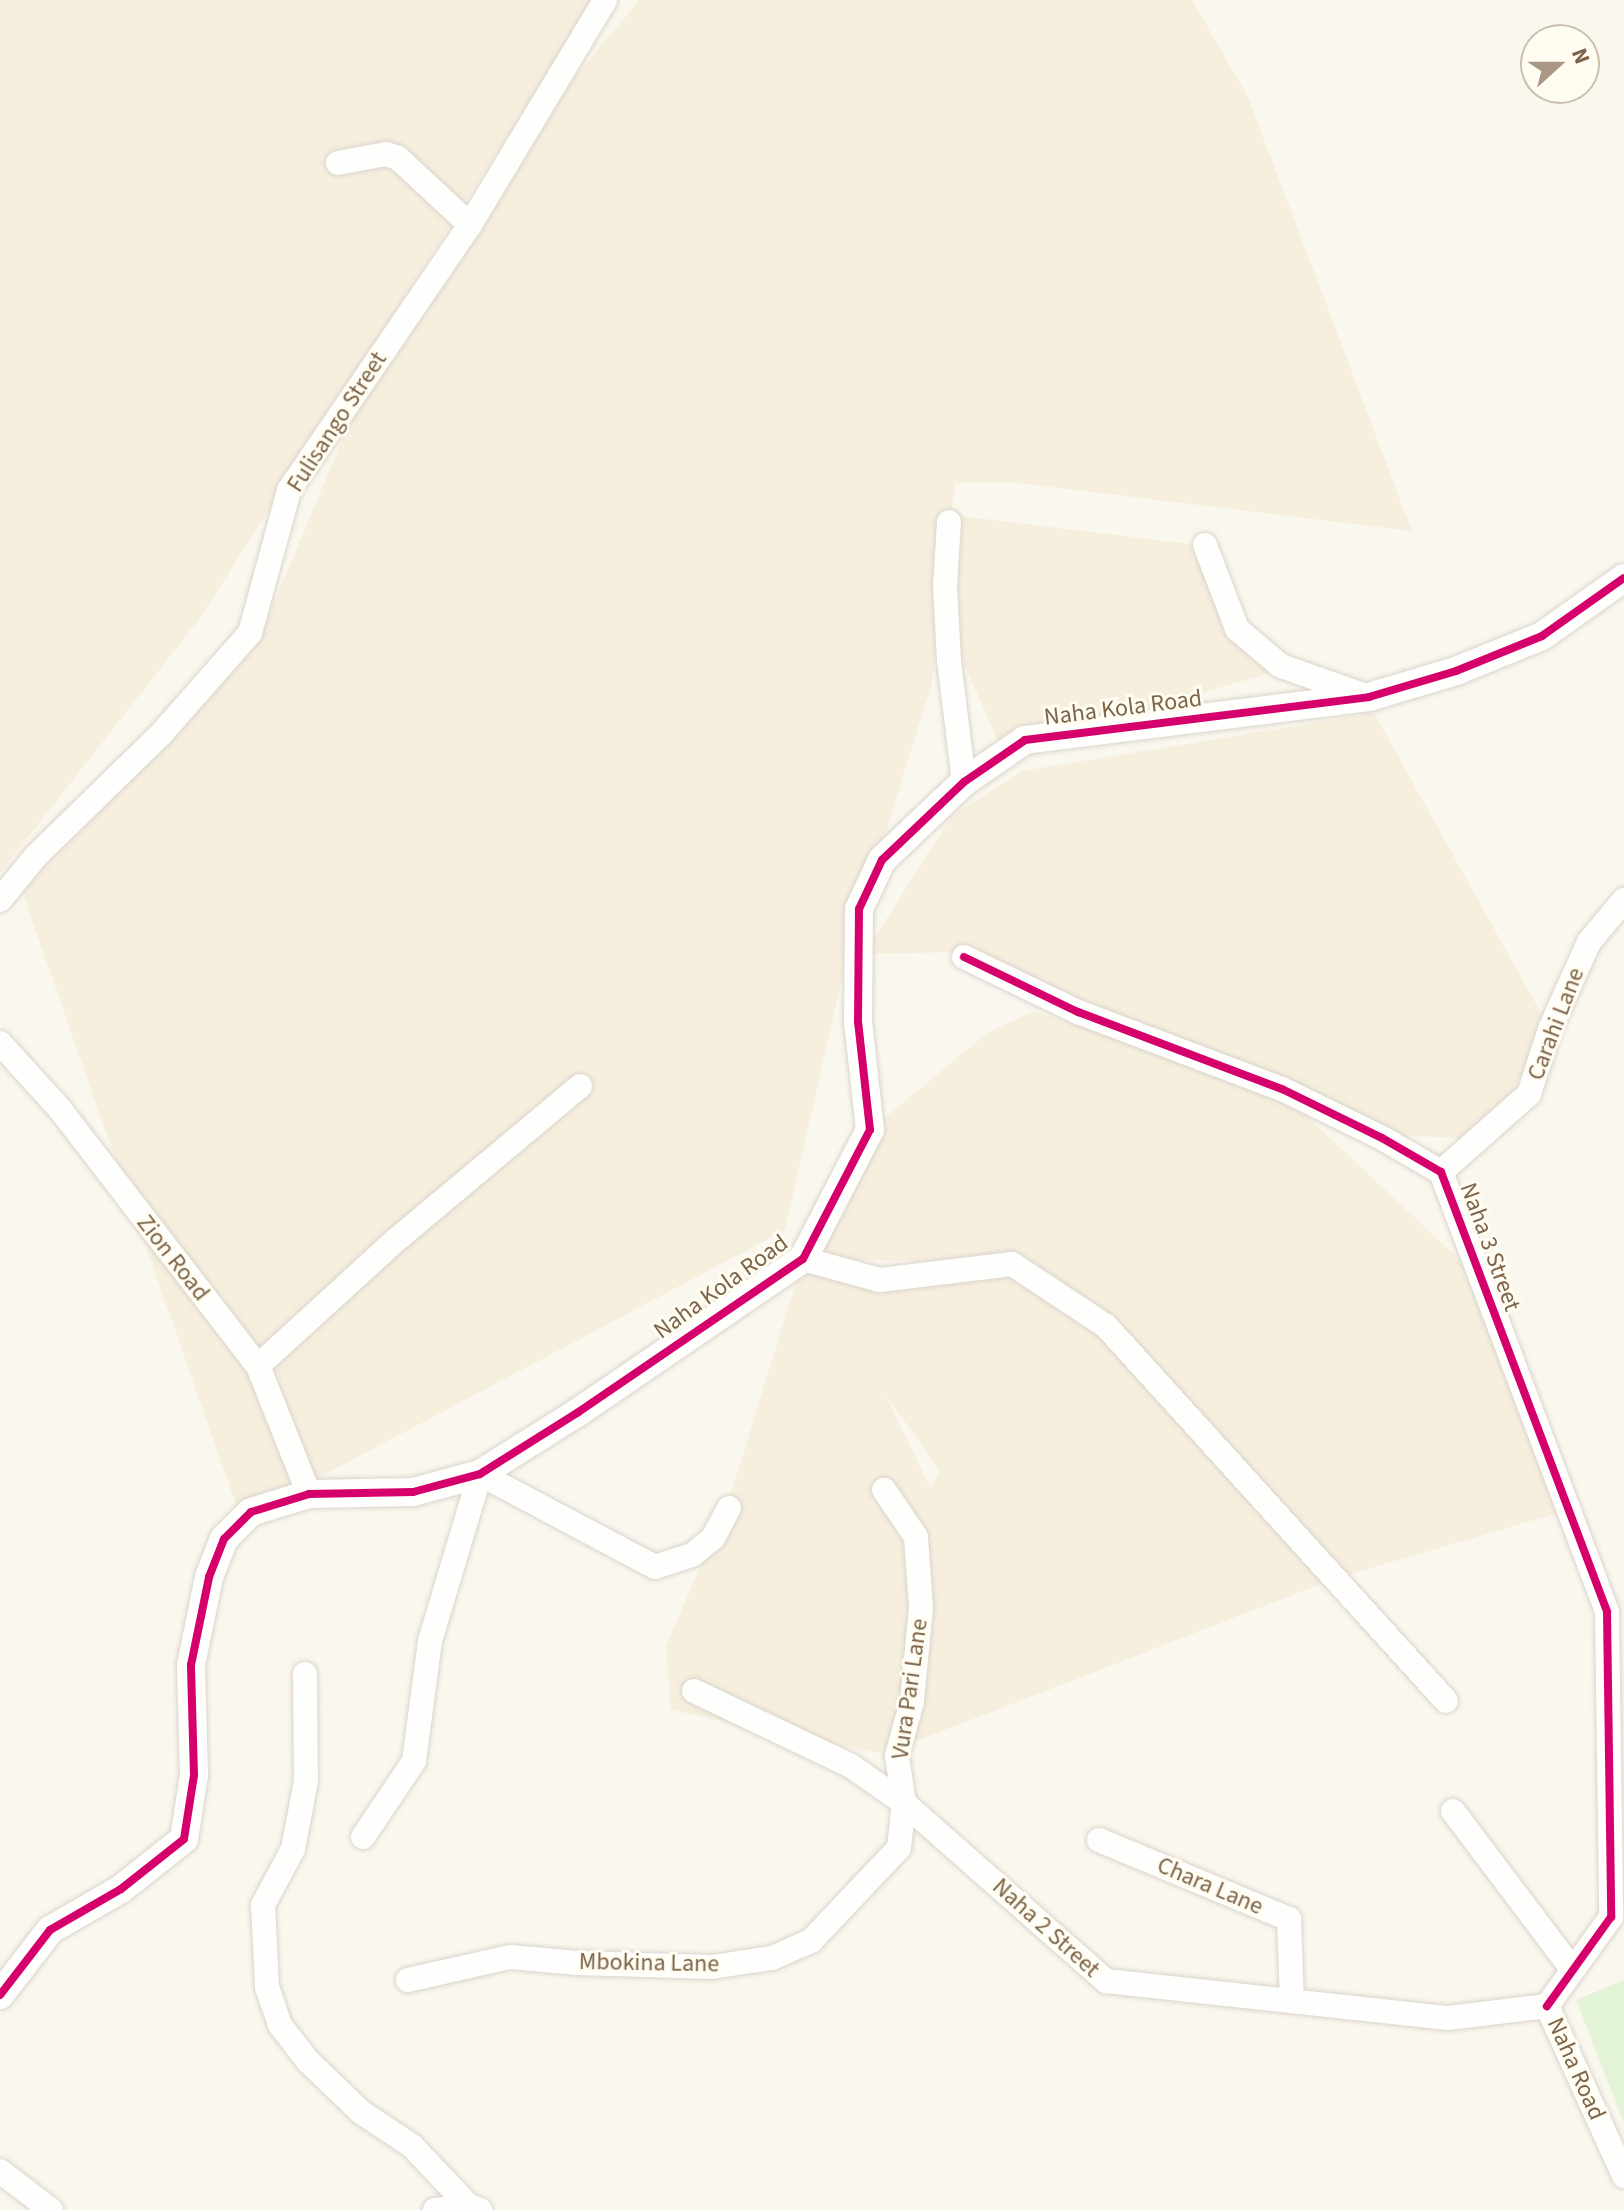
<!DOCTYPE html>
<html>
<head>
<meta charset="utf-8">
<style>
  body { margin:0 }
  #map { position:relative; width:1624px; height:2210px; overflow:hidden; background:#faf7ee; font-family:"Source Sans 3",sans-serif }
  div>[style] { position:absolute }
  .residential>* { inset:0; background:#f6efde }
  .green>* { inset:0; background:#e3f3d8 }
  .roads { filter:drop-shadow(0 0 2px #dad4cc) drop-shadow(0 0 2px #dad4cc) }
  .minor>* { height:24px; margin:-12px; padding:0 12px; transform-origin:12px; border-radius:12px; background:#fefefc }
  .tertiary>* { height:28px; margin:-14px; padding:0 14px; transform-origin:14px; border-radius:14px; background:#fefefc }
  .cycleway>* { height:8px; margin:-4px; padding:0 4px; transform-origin:4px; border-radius:4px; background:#d6006c }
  span { translate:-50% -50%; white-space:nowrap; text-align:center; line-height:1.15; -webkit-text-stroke:6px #fffcf2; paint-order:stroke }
  .street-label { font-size:24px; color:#7d6449 }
  .north { position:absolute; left:1520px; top:24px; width:80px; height:80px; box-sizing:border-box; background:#fffcf2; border:2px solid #cbbfae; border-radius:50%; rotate:69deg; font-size:22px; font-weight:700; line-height:32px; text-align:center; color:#7d6449 }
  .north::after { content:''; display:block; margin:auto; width:28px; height:36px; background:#a99783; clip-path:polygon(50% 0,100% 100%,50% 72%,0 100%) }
</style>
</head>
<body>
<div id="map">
  <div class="residential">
    <i style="clip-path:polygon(0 0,594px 0,200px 618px,0 873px)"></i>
    <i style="clip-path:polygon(639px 0,1192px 0,1248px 97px,1412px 531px,1010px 482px,955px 483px,932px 683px,846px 960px,785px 1230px,241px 1519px,19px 883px,255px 648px,345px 433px,440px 272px,541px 118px)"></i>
    <i style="clip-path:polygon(960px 516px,1198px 545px,1277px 671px,1002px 750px,960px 655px,956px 578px)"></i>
    <i style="clip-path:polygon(1374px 713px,1550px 1029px,1481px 1139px,1387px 1135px,1080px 1006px,966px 952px,864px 954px,952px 816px,1022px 771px)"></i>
    <i style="clip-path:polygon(evenodd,1034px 1011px,1283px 1094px,1478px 1277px,1568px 1510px,1334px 1579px,883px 1754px,671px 1710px,666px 1646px,728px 1503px,803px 1259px,870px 1130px,987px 1033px,1034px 1011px,807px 1259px,1004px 1263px,880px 1280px,807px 1259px,1034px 1011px,885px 1394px,940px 1471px,931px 1487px,930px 1487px,885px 1394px)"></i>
  </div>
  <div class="green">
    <i style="clip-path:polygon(1624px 1980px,1624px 2123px,1576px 2000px)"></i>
  </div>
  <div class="roads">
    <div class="minor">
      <i style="left:338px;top:163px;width:49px;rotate:-10.6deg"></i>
      <i style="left:386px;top:154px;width:13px;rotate:18deg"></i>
      <i style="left:398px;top:158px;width:98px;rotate:42.9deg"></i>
      <i style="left:949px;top:522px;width:63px;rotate:93.6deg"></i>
      <i style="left:945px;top:585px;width:76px;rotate:87deg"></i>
      <i style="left:949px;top:661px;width:122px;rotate:82.9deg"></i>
      <i style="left:1205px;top:545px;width:90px;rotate:69.1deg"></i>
      <i style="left:1237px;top:629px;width:57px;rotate:40.1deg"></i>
      <i style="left:1281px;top:666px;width:93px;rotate:19.4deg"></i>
      <i style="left:0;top:900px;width:57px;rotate:-50.7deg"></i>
      <i style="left:36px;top:856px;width:176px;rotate:-44.3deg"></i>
      <i style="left:162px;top:733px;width:133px;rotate:-48.7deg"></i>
      <i style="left:250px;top:633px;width:148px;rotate:-74.7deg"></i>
      <i style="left:289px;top:490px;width:321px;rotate:-55.7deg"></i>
      <i style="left:470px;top:225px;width:262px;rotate:-59deg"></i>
      <i style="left:964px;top:957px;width:127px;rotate:25.8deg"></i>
      <i style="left:1078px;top:1012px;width:218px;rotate:20.7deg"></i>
      <i style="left:1282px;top:1089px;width:111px;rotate:26.1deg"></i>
      <i style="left:1382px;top:1138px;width:68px;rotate:30deg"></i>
      <i style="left:1441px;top:1172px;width:470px;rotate:69.3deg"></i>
      <i style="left:1607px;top:1612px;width:305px;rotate:89.2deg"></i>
      <i style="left:1611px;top:1917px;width:110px;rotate:125.7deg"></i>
      <i style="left:0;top:1043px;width:88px;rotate:47.8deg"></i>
      <i style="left:59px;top:1108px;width:326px;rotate:52.4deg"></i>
      <i style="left:258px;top:1366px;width:138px;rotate:68.3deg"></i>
      <i style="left:1441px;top:1172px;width:118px;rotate:-41.6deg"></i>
      <i style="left:1529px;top:1094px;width:68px;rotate:-72.1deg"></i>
      <i style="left:1550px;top:1029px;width:95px;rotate:-65.9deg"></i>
      <i style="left:1589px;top:942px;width:55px;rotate:-50.2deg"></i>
      <i style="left:803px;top:1259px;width:80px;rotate:15.3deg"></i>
      <i style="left:880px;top:1280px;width:133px;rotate:-6.9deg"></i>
      <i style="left:1012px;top:1264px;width:113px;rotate:33.4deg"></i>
      <i style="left:1106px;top:1326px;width:506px;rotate:47.8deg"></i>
      <i style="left:258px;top:1366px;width:187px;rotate:-42.4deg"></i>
      <i style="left:396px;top:1240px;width:240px;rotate:-39.9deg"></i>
      <i style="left:305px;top:1674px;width:107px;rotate:89.5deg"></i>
      <i style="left:306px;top:1781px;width:69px;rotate:100.8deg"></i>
      <i style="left:293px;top:1849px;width:64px;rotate:118.2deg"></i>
      <i style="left:263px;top:1905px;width:82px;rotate:87.2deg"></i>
      <i style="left:267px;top:1987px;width:40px;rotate:71.1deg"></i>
      <i style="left:280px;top:2025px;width:46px;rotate:52.1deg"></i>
      <i style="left:308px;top:2061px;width:74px;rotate:43.9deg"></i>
      <i style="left:361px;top:2112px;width:61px;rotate:33.7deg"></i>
      <i style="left:412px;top:2146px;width:83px;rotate:46.5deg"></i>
      <i style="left:469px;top:2206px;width:12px;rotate:20deg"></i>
      <i style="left:694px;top:1691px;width:174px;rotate:25.5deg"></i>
      <i style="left:851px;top:1766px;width:65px;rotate:34.9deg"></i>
      <i style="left:904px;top:1803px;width:269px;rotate:41.4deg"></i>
      <i style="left:1106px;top:1981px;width:344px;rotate:6.2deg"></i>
      <i style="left:1448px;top:2018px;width:100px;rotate:-6.9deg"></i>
      <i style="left:1453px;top:1811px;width:199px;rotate:53deg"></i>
      <i style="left:363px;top:1837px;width:92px;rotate:-56.1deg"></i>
      <i style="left:414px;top:1761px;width:121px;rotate:-82.4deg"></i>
      <i style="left:430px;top:1641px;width:174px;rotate:-73.3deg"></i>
      <i style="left:480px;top:1474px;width:198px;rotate:28deg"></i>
      <i style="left:655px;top:1567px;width:39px;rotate:-18deg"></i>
      <i style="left:692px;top:1555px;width:27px;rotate:-39deg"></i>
      <i style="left:713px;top:1538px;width:34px;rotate:-62deg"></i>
      <i style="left:1099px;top:1840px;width:206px;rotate:22.6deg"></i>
      <i style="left:1289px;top:1919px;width:82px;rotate:87.9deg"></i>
      <i style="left:408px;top:1980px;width:105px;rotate:-12.7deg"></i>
      <i style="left:510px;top:1957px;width:68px;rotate:5deg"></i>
      <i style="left:578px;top:1963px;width:134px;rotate:1.7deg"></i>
      <i style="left:712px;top:1967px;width:61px;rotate:-8.5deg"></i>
      <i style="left:772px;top:1958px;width:43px;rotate:-23.6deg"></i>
      <i style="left:811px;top:1941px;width:128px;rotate:-46.6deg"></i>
      <i style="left:899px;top:1848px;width:45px;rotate:-83.7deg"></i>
      <i style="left:904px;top:1803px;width:48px;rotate:-98.5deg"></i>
      <i style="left:897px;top:1756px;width:57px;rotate:-74.7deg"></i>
      <i style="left:912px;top:1701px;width:94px;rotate:-84.5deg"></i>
      <i style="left:921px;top:1607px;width:70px;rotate:-94.1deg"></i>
      <i style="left:916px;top:1537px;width:57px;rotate:-124.2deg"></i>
      <i style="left:1547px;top:2006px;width:187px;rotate:65.6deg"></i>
      <i style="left:0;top:2171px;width:64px;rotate:37.4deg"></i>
      <i style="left:435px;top:2210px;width:34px;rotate:-7deg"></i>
    </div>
    <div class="tertiary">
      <i style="left:0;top:1995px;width:82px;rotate:-52.4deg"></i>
      <i style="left:50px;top:1930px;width:82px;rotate:-30deg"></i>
      <i style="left:121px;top:1889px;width:80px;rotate:-38.4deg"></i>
      <i style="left:184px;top:1839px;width:65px;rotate:-81.1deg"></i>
      <i style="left:194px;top:1775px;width:110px;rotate:-91.6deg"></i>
      <i style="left:191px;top:1665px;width:90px;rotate:-78.4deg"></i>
      <i style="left:209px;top:1577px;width:41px;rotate:-68.5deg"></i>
      <i style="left:224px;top:1539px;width:38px;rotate:-45deg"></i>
      <i style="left:251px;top:1512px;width:61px;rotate:-17.2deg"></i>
      <i style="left:309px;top:1494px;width:104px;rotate:-1.1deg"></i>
      <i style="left:413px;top:1492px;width:69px;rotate:-15deg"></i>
      <i style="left:480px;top:1474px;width:115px;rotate:-32.2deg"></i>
      <i style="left:577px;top:1413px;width:273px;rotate:-34.3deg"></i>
      <i style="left:803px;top:1259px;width:145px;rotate:-62.6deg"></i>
      <i style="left:870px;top:1130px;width:109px;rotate:-96.3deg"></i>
      <i style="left:858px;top:1022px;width:113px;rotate:-89.5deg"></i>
      <i style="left:859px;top:909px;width:54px;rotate:-64.9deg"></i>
      <i style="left:882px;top:860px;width:113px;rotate:-43.6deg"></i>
      <i style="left:964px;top:782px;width:74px;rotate:-34.5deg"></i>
      <i style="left:1025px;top:740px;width:347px;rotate:-7.1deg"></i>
      <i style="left:1369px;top:697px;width:91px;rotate:-16.6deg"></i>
      <i style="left:1456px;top:671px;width:93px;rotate:-22.1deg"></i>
      <i style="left:1542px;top:636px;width:100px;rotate:-35.3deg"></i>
    </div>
  </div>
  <div class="cycleway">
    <i style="left:964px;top:957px;width:127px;rotate:25.8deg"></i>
    <i style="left:1078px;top:1012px;width:218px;rotate:20.7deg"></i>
    <i style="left:1282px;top:1089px;width:111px;rotate:26.1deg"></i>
    <i style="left:1382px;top:1138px;width:68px;rotate:30deg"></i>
    <i style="left:1441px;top:1172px;width:470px;rotate:69.3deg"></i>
    <i style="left:1607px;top:1612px;width:305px;rotate:89.2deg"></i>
    <i style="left:1611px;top:1917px;width:110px;rotate:125.7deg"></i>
    <i style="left:0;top:1995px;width:82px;rotate:-52.4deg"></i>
    <i style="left:50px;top:1930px;width:82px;rotate:-30deg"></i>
    <i style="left:121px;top:1889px;width:80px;rotate:-38.4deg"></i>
    <i style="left:184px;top:1839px;width:65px;rotate:-81.1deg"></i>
    <i style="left:194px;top:1775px;width:110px;rotate:-91.6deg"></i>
    <i style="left:191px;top:1665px;width:90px;rotate:-78.4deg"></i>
    <i style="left:209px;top:1577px;width:41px;rotate:-68.5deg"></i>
    <i style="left:224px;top:1539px;width:38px;rotate:-45deg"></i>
    <i style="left:251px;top:1512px;width:61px;rotate:-17.2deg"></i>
    <i style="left:309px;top:1494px;width:104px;rotate:-1.1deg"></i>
    <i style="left:413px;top:1492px;width:69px;rotate:-15deg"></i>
    <i style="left:480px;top:1474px;width:115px;rotate:-32.2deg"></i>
    <i style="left:577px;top:1413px;width:273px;rotate:-34.3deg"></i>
    <i style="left:803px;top:1259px;width:145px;rotate:-62.6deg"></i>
    <i style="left:870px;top:1130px;width:109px;rotate:-96.3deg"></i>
    <i style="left:858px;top:1022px;width:113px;rotate:-89.5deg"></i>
    <i style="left:859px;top:909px;width:54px;rotate:-64.9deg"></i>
    <i style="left:882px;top:860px;width:113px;rotate:-43.6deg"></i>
    <i style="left:964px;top:782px;width:74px;rotate:-34.5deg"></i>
    <i style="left:1025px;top:740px;width:347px;rotate:-7.1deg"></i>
    <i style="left:1369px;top:697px;width:91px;rotate:-16.6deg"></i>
    <i style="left:1456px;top:671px;width:93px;rotate:-22.1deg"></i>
    <i style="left:1542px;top:636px;width:100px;rotate:-35.3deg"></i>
  </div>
  <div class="street-label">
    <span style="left:337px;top:422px;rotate:-57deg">Fulisango Street</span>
    <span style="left:1123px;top:708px;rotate:-7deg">Naha Kola Road</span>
    <span style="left:1556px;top:1024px;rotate:-69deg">Carahi Lane</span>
    <span style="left:1490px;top:1247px;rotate:70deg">Naha 3 Street</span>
    <span style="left:173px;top:1258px;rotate:52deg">Zion Road</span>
    <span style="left:721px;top:1287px;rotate:-36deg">Naha Kola Road</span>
    <span style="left:910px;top:1689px;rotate:-82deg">Vura Pari Lane</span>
    <span style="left:1210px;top:1886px;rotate:23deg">Chara Lane</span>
    <span style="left:1046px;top:1928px;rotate:42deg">Naha 2 Street</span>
    <span style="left:649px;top:1963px;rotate:1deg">Mbokina Lane</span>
    <span style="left:1576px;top:2069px;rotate:66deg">Naha Road</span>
  </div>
  <div class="north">N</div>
</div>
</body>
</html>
